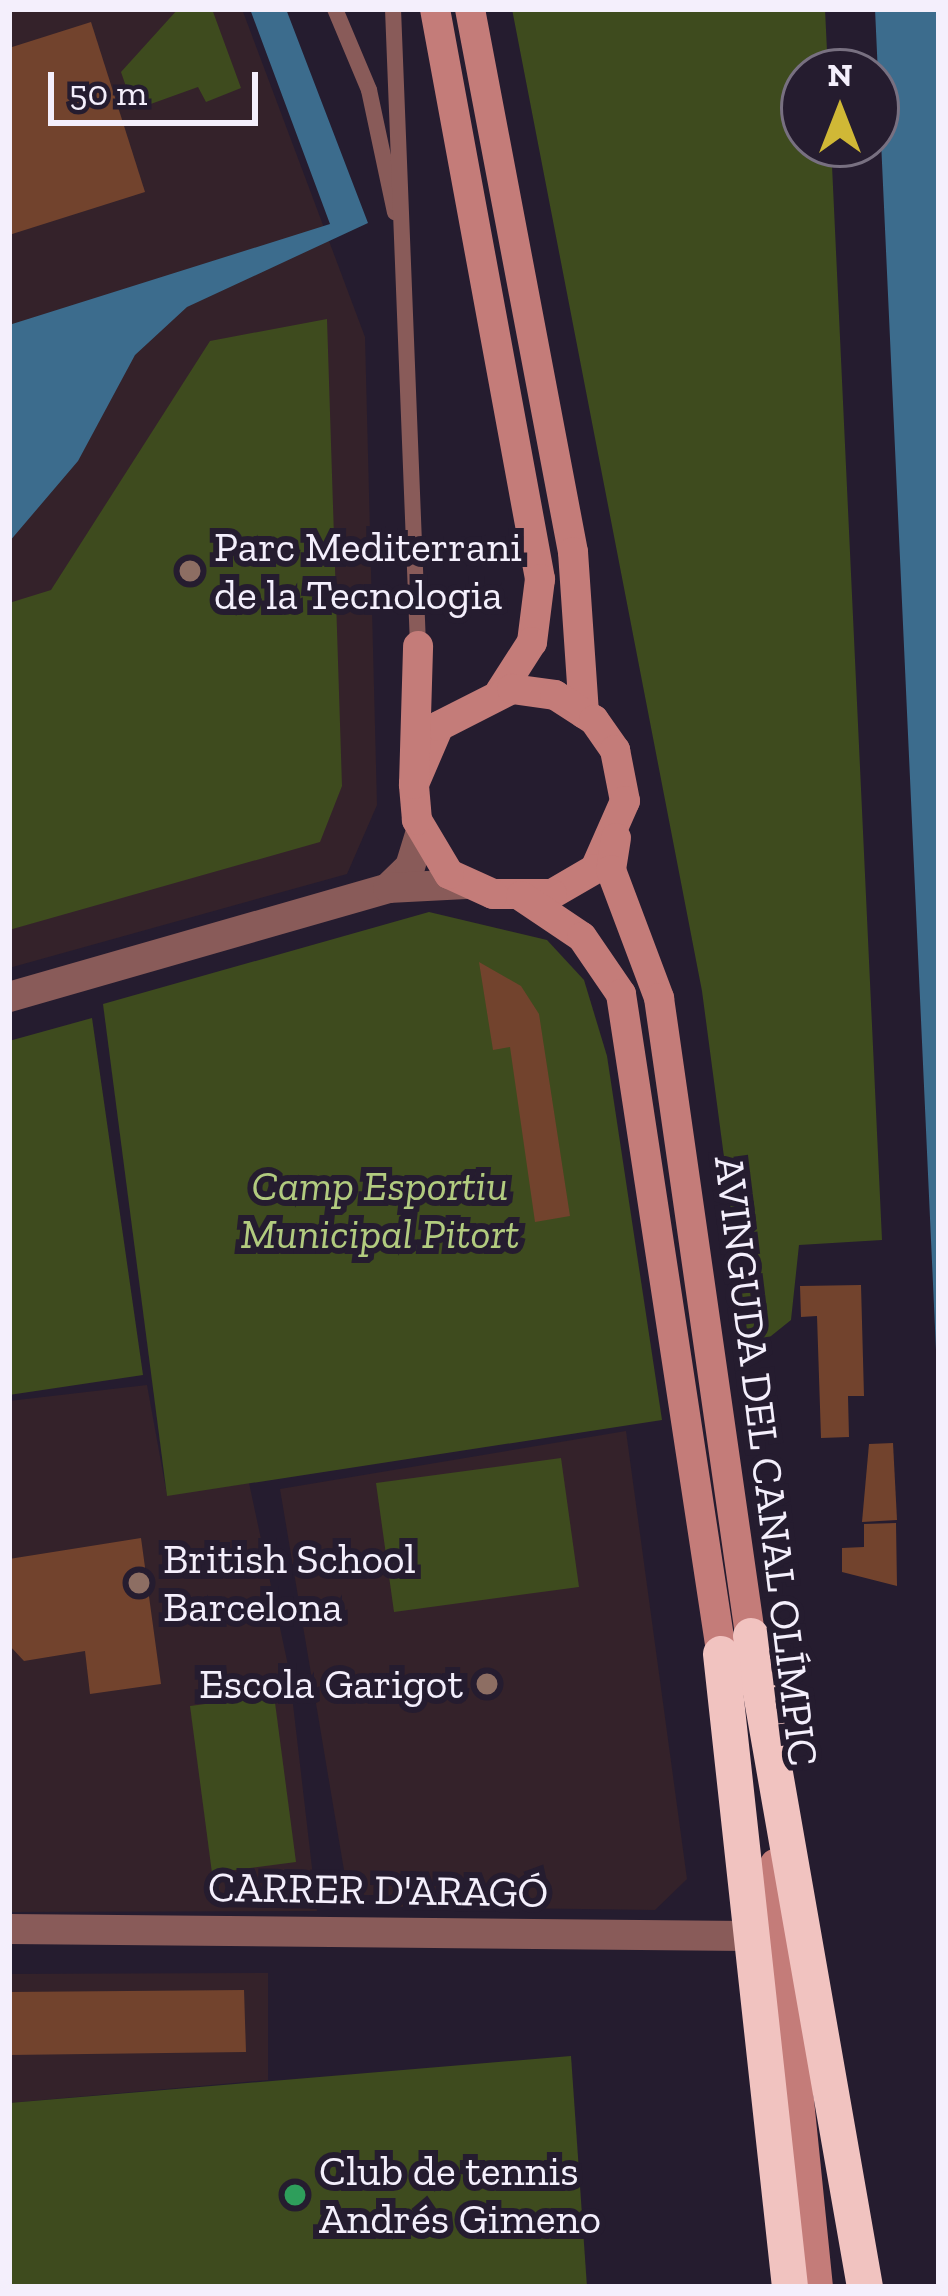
<!DOCTYPE html>
<html>
<head>
<meta charset="utf-8">
<style>
  body { margin:0 }
  #map { position:relative; width:948px; height:2296px; overflow:hidden; background:#251c2f; font-family:"Zilla Slab",serif }
  div>[style] { position:absolute }
  .education>* { inset:0; background:#34222a }
  .green>* { inset:0; background:#3e4b1e }
  .water>* { inset:0; background:#3c6c8d }
  .building>* { inset:0; background:#72432d }
  .lane>* { height:16px; margin:-8px; padding:0 8px; transform-origin:8px; border-radius:8px; background:#895b59 }
  .street>* { height:30px; margin:-15px; padding:0 15px; transform-origin:15px; border-radius:15px; background:#895b59 }
  .secondary>* { height:30px; margin:-15px; padding:0 15px; transform-origin:15px; border-radius:15px; background:#c47c79 }
  .highway>* { height:36px; margin:-18px; padding:0 18px; transform-origin:18px; border-radius:18px; background:#f1c3c0 }
  .dots>* { width:33px; height:33px; translate:-50% -50%; box-sizing:border-box; border:6px solid #251c2f; border-radius:50% }
  span { translate:-50% -50%; white-space:nowrap; text-align:center; line-height:1.15; -webkit-text-stroke:12px #251c2f; paint-order:stroke }
  .poi-label { font-size:42px; color:#f4effc }
  .left { translate:0 -50%; text-align:left }
  .right { translate:-100% -50%; text-align:right }
  .park-label { font-size:42px; color:#b2cb7f; font-style:italic }
  .street-label { font-size:42px; color:#f4effc }
  .frame { position:absolute; inset:0; border:12px solid #f4effc; pointer-events:none }
  .north { position:absolute; left:780px; top:48px; width:120px; height:120px; box-sizing:border-box; background:#251c2f; border:3px solid #787081; border-radius:50%; rotate:0deg; font-size:33px; font-weight:700; line-height:48px; text-align:center; color:#f4effc }
  .north::after { content:''; display:block; margin:auto; width:42px; height:54px; background:#d0b836; clip-path:polygon(50% 0,100% 100%,50% 72%,0 100%) }
  .scale { position:absolute; left:48px; top:72px; width:210px; height:54px; box-sizing:border-box; border:6px solid #f4effc; border-top:0; padding-left:15px; font-size:36px; line-height:42px; white-space:nowrap; color:#f4effc; -webkit-text-stroke:9px #251c2f; paint-order:stroke }
</style>
</head>
<body>
<div id="map">
  <div class="education">
    <i style="clip-path:polygon(9px 9px,242px 9px,365px 337px,377px 805px,347px 874px,9px 968px)"></i>
    <i style="clip-path:polygon(147px 1385px,167px 1495px,249px 1483px,289px 1670px,317px 1911px,9px 1912px,9px 1401px)"></i>
    <i style="clip-path:polygon(626px 1431px,687px 1879px,655px 1910px,350px 1906px,280px 1489px)"></i>
    <i style="clip-path:polygon(268px 1973px,268px 2080px,9px 2103px,9px 1974px)"></i>
  </div>
  <div class="green">
    <i style="clip-path:polygon(178px 9px,212px 9px,241px 88px,206px 102px,198px 87px,134px 110px,121px 72px)"></i>
    <i style="clip-path:polygon(512px 9px,825px 9px,828px 72px,804px 72px,804px 144px,831px 144px,882px 1240px,799px 1245px,791px 1320px,750px 1353px,702px 991px)"></i>
    <i style="clip-path:polygon(327px 319px,342px 786px,320px 842px,9px 930px,9px 603px,51px 590px,210px 341px)"></i>
    <i style="clip-path:polygon(429px 912px,547px 940px,584px 980px,607px 1056px,662px 1420px,167px 1496px,103px 1004px)"></i>
    <i style="clip-path:polygon(92px 1018px,143px 1375px,9px 1395px,9px 1041px)"></i>
    <i style="clip-path:polygon(561px 1458px,579px 1587px,394px 1612px,376px 1483px)"></i>
    <i style="clip-path:polygon(274px 1695px,296px 1862px,212px 1873px,190px 1706px)"></i>
    <i style="clip-path:polygon(571px 2056px,587px 2287px,9px 2287px,9px 2103px)"></i>
  </div>
  <div class="water">
    <i style="clip-path:polygon(250px 9px,286px 9px,368px 223px,187px 307px,135px 355px,78px 461px,9px 542px,9px 325px,330px 224px)"></i>
    <i style="clip-path:polygon(875px 9px,939px 9px,939px 1416px,936px 1350px)"></i>
  </div>
  <div class="building">
    <i style="clip-path:polygon(91px 22px,145px 192px,9px 235px,9px 48px)"></i>
    <i style="clip-path:polygon(479px 962px,521px 986px,539px 1014px,570px 1216px,535px 1222px,510px 1047px,493px 1050px)"></i>
    <i style="clip-path:polygon(861px 1285px,864px 1396px,848px 1396px,849px 1437px,821px 1438px,817px 1316px,801px 1317px,800px 1286px)"></i>
    <i style="clip-path:polygon(893px 1443px,897px 1520px,862px 1522px,869px 1444px)"></i>
    <i style="clip-path:polygon(896px 1523px,897px 1586px,842px 1572px,842px 1548px,864px 1547px,864px 1524px)"></i>
    <i style="clip-path:polygon(141px 1538px,161px 1684px,90px 1694px,85px 1651px,24px 1661px,9px 1645px,9px 1559px)"></i>
    <i style="clip-path:polygon(244px 1990px,246px 2052px,9px 2055px,9px 1992px)"></i>
  </div>
  <div class="lane">
    <i style="left:335px;top:9px;width:88px;rotate:67.2deg"></i>
    <i style="left:369px;top:90px;width:125px;rotate:78deg"></i>
    <i style="left:393px;top:9px;width:637px;rotate:87.75deg"></i>
  </div>
  <div class="street">
    <i style="left:388px;top:888px;width:30px;rotate:-44deg"></i>
    <i style="left:410px;top:867px;width:38px;rotate:-73deg"></i>
    <i style="left:9px;top:997px;width:394px;rotate:-16deg"></i>
    <i style="left:388px;top:888px;width:78px;rotate:-2.9deg"></i>
    <i style="left:9px;top:1929px;width:737px;rotate:0.54deg"></i>
  </div>
  <div class="secondary">
    <i style="left:435px;top:9px;width:580px;rotate:79.56deg"></i>
    <i style="left:540px;top:579px;width:64px;rotate:97.2deg"></i>
    <i style="left:532px;top:642px;width:59px;rotate:122.6deg"></i>
    <i style="left:470px;top:9px;width:553px;rotate:79.26deg"></i>
    <i style="left:573px;top:552px;width:162px;rotate:86.1deg"></i>
    <i style="left:414px;top:784px;width:63px;rotate:-66.7deg"></i>
    <i style="left:439px;top:726px;width:82px;rotate:-26.9deg"></i>
    <i style="left:512px;top:689px;width:43px;rotate:7.9deg"></i>
    <i style="left:555px;top:695px;width:46px;rotate:32.7deg"></i>
    <i style="left:594px;top:720px;width:37px;rotate:55deg"></i>
    <i style="left:615px;top:750px;width:52px;rotate:78.9deg"></i>
    <i style="left:625px;top:801px;width:74px;rotate:113.8deg"></i>
    <i style="left:595px;top:869px;width:50px;rotate:149.8deg"></i>
    <i style="left:552px;top:894px;width:59px;rotate:180deg"></i>
    <i style="left:493px;top:894px;width:48px;rotate:-155.6deg"></i>
    <i style="left:449px;top:874px;width:63px;rotate:-120.7deg"></i>
    <i style="left:417px;top:820px;width:36px;rotate:-95deg"></i>
    <i style="left:414px;top:784px;width:138px;rotate:-88.3deg"></i>
    <i style="left:616px;top:838px;width:32px;rotate:99deg"></i>
    <i style="left:611px;top:870px;width:137px;rotate:69.4deg"></i>
    <i style="left:659px;top:998px;width:664px;rotate:81.86deg"></i>
    <i style="left:521px;top:896px;width:73px;rotate:33.9deg"></i>
    <i style="left:582px;top:937px;width:69px;rotate:55.6deg"></i>
    <i style="left:621px;top:994px;width:691px;rotate:81.34deg"></i>
    <i style="left:775px;top:1864px;width:425px;rotate:84.2deg"></i>
  </div>
  <div class="highway">
    <i style="left:751px;top:1636px;width:661px;rotate:80.07deg"></i>
    <i style="left:721px;top:1654px;width:637px;rotate:83.78deg"></i>
  </div>
  <div class="dots">
    <i style="left:190px;top:571px;background:#8d6e63"></i>
    <i style="left:139px;top:1583px;background:#8d6e63"></i>
    <i style="left:487px;top:1684px;background:#8d6e63"></i>
    <i style="left:295px;top:2195px;background:#2e9e5b"></i>
  </div>
  <div class="poi-label">
    <span class="left" style="left:214px;top:571px">Parc Mediterrani<br>de la Tecnologia</span>
    <span class="left" style="left:163px;top:1583px">British School<br>Barcelona</span>
    <span class="right" style="left:463px;top:1684px">Escola Garigot</span>
    <span class="left" style="left:319px;top:2195px">Club de tennis<br>Andrés Gimeno</span>
  </div>
  <div class="park-label">
    <span style="left:380px;top:1210px">Camp Esportiu<br>Municipal Pitort</span>
  </div>
  <div class="street-label">
    <span style="left:766px;top:1461px;rotate:83deg">AVINGUDA DEL CANAL OLÍMPIC</span>
    <span style="left:378px;top:1890px;rotate:1deg">CARRER D'ARAGÓ</span>
  </div>
  <div class="frame"></div>
  <div class="north">N</div>
  <div class="scale">50 m</div>
</div>
</body>
</html>
